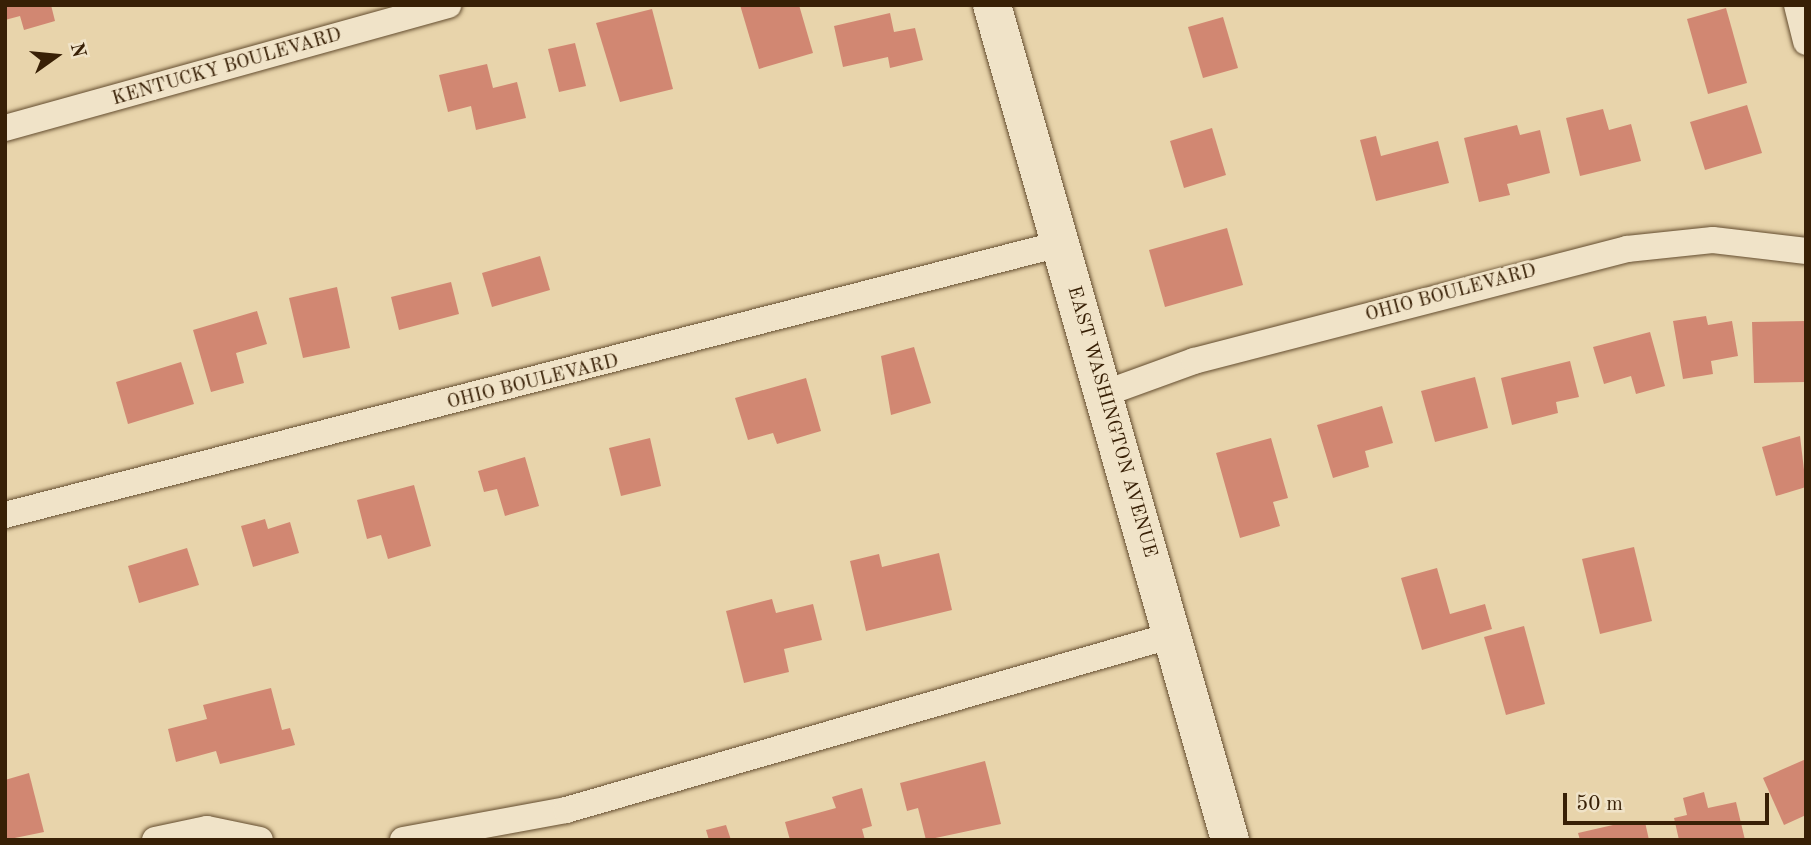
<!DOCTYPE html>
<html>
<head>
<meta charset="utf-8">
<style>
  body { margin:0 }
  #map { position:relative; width:1811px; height:845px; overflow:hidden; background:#e8d4ab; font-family:"Old Standard TT",serif }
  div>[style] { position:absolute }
  .building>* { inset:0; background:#d18772 }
  .roads { filter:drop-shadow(0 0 2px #644d2f) drop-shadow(0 0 2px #644d2f) }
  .street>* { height:26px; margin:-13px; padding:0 13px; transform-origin:13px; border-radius:13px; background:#f0e3c8 }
  .secondary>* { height:38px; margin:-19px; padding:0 19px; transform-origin:19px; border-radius:19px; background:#f0e3c8 }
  span { translate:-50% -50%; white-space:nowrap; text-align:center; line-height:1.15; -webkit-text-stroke:6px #f0e3c8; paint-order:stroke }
  .street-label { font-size:19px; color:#382006 }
  .frame { position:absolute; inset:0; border:7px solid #382006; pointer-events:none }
  .north { position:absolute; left:21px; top:21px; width:70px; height:70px; -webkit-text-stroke:5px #f0e3c8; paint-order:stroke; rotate:75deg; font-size:19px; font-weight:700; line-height:28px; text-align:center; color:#382006 }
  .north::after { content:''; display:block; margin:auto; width:24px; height:32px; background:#382006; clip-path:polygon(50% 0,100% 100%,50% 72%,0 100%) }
  .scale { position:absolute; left:1563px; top:793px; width:206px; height:32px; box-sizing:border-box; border:4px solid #382006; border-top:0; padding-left:9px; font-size:21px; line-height:24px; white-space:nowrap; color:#382006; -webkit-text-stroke:5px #f0e3c8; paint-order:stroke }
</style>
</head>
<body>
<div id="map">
  <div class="building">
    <i style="clip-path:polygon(5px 5px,51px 5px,55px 21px,24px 30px,20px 16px,5px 20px)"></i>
    <i style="clip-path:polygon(740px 5px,799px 5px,813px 53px,759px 69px)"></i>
    <i style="clip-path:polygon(1726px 8px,1747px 83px,1708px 94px,1687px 19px)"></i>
    <i style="clip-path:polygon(652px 9px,673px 89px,620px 102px,596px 23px)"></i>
    <i style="clip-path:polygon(890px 13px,894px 32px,915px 28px,923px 60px,890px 68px,888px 57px,843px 67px,834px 26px)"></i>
    <i style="clip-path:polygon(1223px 17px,1238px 68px,1203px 78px,1188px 27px)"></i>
    <i style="clip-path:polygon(575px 43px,586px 86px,559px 92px,548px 49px)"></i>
    <i style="clip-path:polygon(487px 64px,493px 88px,517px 82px,526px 118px,476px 130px,471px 106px,448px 112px,439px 75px)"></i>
    <i style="clip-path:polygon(1747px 105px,1762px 153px,1705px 170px,1690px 122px)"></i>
    <i style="clip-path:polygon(1603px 109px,1609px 130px,1631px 124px,1641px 161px,1580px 176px,1566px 118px)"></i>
    <i style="clip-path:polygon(1517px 125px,1520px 135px,1540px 130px,1550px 173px,1507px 184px,1510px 195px,1479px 202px,1464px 138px)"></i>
    <i style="clip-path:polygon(1212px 128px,1226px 175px,1184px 188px,1170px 141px)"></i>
    <i style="clip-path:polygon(1376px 136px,1381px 156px,1438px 141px,1449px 183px,1376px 201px,1360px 140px)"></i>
    <i style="clip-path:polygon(1227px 228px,1243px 285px,1165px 307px,1149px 250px)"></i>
    <i style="clip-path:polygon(540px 256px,550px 290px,492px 307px,482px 273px)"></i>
    <i style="clip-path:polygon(451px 282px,459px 314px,399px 330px,391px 297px)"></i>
    <i style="clip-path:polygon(337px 287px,350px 348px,303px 358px,289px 298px)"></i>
    <i style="clip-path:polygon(257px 311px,267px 344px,236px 353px,244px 383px,211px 392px,193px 330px)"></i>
    <i style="clip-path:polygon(1706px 316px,1708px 325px,1732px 321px,1738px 356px,1711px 361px,1713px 374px,1683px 379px,1673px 321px)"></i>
    <i style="clip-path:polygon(1806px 321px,1806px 382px,1754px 383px,1752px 322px)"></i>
    <i style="clip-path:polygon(1650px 332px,1665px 386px,1636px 394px,1631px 376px,1604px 384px,1593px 347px)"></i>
    <i style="clip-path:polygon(914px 347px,931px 403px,891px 415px,881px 356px)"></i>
    <i style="clip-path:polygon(1570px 361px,1579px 397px,1556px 402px,1558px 413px,1512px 425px,1501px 378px)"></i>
    <i style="clip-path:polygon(181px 362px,194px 404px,128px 424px,116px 382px)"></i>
    <i style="clip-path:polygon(1475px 377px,1488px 428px,1435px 442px,1421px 391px)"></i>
    <i style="clip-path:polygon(806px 378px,821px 431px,777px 444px,773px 433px,748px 440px,735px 398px)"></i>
    <i style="clip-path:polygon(1382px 406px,1393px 443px,1365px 451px,1369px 467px,1333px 478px,1317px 425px)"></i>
    <i style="clip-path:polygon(1800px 436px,1806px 487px,1776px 496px,1762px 447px)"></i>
    <i style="clip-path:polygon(650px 438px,661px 486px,621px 496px,609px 448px)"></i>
    <i style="clip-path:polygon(1271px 438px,1288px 498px,1273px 502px,1280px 526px,1240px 538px,1216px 453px)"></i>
    <i style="clip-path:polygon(525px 457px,539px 506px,505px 516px,497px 489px,484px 492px,478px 471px)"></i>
    <i style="clip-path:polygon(414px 485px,431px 546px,388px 559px,381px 535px,367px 539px,357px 500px)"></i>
    <i style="clip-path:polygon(265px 519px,268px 529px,290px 522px,299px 553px,253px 567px,241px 526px)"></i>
    <i style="clip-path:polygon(1634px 547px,1652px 621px,1600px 634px,1582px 559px)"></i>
    <i style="clip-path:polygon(187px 548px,199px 585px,139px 603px,128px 566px)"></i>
    <i style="clip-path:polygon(939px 553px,952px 610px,866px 631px,850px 561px,879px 554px,882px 567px)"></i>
    <i style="clip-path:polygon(1437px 568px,1450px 614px,1485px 604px,1492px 629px,1422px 650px,1401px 578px)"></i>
    <i style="clip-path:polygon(772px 599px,776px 613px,813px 604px,822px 640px,784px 649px,789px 672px,744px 683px,726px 611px)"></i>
    <i style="clip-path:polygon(1524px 626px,1545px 704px,1506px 715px,1484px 637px)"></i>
    <i style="clip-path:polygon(271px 688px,282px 730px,290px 728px,295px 745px,220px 764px,216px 751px,176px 762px,168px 729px,207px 719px,203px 705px)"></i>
    <i style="clip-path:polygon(1806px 759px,1806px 815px,1784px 825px,1763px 778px)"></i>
    <i style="clip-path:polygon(985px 761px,1001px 824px,926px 840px,918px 808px,907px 811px,900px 783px)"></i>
    <i style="clip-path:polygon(29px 773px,44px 832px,5px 840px,5px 780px)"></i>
    <i style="clip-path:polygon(862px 788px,872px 826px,862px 829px,865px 840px,790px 840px,785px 822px,836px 808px,832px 797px)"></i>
    <i style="clip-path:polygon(1704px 792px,1708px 808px,1736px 802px,1745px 840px,1679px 840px,1674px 818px,1687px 815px,1683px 798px)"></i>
    <i style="clip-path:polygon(1626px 822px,1645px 822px,1649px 840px,1580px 840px,1578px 833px)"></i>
    <i style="clip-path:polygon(726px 825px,731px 840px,709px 840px,706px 830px)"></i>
  </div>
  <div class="roads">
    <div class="street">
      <i style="left:1797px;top:5px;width:38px;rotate:76deg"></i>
      <i style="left:5px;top:128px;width:460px;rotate:-15.5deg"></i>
      <i style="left:1103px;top:394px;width:97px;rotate:-19.9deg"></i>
      <i style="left:1194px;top:361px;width:447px;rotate:-14.5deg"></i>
      <i style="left:1627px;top:249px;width:86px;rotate:-6deg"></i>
      <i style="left:1713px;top:240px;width:94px;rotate:6.7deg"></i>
      <i style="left:5px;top:515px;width:1089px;rotate:-14.41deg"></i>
      <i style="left:155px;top:840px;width:53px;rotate:-11.9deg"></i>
      <i style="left:207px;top:829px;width:54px;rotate:11.7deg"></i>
      <i style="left:403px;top:840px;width:166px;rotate:-10.4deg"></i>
      <i style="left:566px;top:810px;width:632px;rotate:-16.08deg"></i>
    </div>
    <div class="secondary">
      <i style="left:992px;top:5px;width:868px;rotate:74.09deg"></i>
    </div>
  </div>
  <div class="street-label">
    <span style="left:227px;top:68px;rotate:-16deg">KENTUCKY BOULEVARD</span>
    <span style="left:1451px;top:294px;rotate:-15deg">OHIO BOULEVARD</span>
    <span style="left:533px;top:383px;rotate:-14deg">OHIO BOULEVARD</span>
    <span style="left:1111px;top:422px;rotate:74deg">EAST WASHINGTON AVENUE</span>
  </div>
  <div class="frame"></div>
  <div class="north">N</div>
  <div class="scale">50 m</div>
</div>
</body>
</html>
